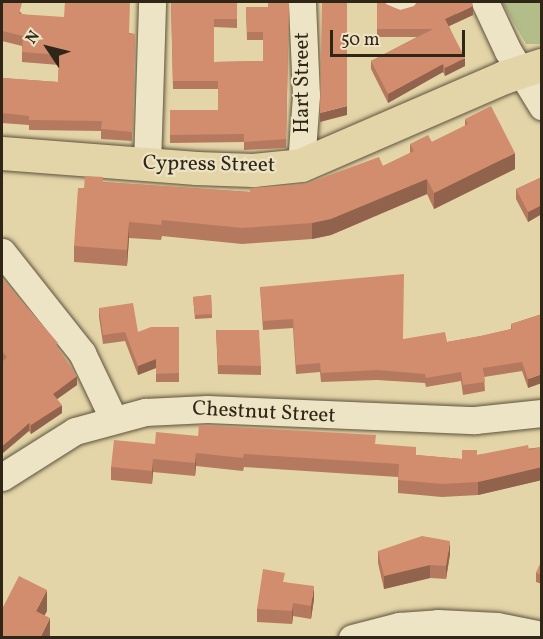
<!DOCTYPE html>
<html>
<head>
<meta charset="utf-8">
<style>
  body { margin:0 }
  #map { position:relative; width:543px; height:639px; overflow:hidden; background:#e4d5a8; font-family:Vollkorn,serif }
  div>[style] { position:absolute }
  .green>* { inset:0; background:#b2bd89 }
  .roads { filter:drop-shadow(0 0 2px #5d523c) drop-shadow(0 0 2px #5d523c) }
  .minor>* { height:27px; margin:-13.5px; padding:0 13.5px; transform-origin:13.5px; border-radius:13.5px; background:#ede4c6 }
  .major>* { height:33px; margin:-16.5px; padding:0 16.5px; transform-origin:16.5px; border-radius:16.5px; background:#e4d5a8 }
  .wall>* { inset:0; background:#b4795e }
  .shaded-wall>* { inset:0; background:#92634c }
  .building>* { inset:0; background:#d18d6d }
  span { translate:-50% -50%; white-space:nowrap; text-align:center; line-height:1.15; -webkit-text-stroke:4.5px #ede4c6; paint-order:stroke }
  .street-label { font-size:21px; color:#302618 }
  .frame { position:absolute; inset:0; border:3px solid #302618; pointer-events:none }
  .north { position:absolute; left:18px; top:18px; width:60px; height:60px; -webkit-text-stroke:4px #ede4c6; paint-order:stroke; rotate:305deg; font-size:16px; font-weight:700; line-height:24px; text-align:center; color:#302618 }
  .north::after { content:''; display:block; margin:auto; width:21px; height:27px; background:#302618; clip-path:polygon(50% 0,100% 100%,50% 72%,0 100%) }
  .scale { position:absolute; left:330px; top:30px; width:135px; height:27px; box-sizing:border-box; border:3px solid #302618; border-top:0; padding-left:8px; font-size:18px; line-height:21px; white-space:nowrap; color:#302618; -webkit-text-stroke:4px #ede4c6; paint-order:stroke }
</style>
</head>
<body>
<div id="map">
  <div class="green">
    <i style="clip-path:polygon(502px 2px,541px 2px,541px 44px,526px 44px)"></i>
  </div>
  <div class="roads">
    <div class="minor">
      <i style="left:485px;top:2px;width:54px;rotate:64.9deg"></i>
      <i style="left:508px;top:51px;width:65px;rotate:58.3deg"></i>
      <i style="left:398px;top:3px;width:6px;rotate:-9deg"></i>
      <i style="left:147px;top:164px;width:162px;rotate:-88.2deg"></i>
      <i style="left:301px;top:165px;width:70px;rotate:-85.9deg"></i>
      <i style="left:306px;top:95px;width:93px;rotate:-92.5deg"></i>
      <i style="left:2px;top:252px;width:129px;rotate:51.6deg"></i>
      <i style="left:82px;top:353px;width:72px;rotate:64.5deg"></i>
      <i style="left:2px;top:477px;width:86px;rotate:-32.2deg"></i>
      <i style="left:75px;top:431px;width:73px;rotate:-15.2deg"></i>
      <i style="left:145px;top:412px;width:62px;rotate:-2.8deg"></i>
      <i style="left:207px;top:409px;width:268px;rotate:2.4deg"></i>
      <i style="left:475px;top:420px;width:67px;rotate:-6deg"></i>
      <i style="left:352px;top:638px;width:49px;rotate:-14.3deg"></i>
      <i style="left:399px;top:626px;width:39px;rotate:-4deg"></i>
      <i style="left:438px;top:623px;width:59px;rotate:2.9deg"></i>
      <i style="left:497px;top:626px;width:46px;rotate:11.3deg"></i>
    </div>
    <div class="major">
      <i style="left:2px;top:153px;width:195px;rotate:4.4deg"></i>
      <i style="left:196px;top:168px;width:57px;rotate:2deg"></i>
      <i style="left:253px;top:170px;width:48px;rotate:-5.9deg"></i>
      <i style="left:301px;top:165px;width:221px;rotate:-23.4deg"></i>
      <i style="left:504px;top:77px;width:40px;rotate:-18deg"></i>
    </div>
  </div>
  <div class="wall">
    <i style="clip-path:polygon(2px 2px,22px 13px,21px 14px,135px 34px,132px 141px,101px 139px,101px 131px,29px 130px,29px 125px,2px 123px,2px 62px,2px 78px,58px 82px,59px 65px,22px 62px,22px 46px,2px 41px)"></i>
    <i style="clip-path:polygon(171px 2px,237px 2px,237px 28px,214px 27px,214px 62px,263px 61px,263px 40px,247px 40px,246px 7px,268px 7px,289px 2px,286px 148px,244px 150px,244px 142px,170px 143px,170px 110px,218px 110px,218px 89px,173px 89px)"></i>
    <i style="clip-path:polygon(377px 2px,400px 10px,473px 15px,449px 26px,465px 66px,445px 76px,443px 72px,388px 103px,371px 69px,371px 61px,417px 37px,377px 37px)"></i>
    <i style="clip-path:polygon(465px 119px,515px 169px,434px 209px,427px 194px,331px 235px,312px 239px,242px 244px,162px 236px,161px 240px,129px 238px,127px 266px,74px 262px,74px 246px,103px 182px,250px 192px,305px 184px,383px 166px,410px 153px,410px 144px,432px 142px,465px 126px)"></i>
    <i style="clip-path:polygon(542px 177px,542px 217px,540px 215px,528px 222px,516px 199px,516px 189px)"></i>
    <i style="clip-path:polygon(2px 278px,58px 349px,77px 385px,57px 399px,62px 413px,31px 434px,29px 431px,2px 359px)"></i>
    <i style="clip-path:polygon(260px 287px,403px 339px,447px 342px,481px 336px,511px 329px,511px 324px,542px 314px,528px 388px,522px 371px,484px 377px,485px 391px,463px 395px,461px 381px,426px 387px,425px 383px,377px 380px,321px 382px,320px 372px,296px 374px,293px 328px,263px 330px)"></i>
    <i style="clip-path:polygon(211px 295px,212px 318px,195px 319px,193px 297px)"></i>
    <i style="clip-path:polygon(99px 308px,138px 332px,179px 327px,179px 382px,156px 382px,156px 368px,138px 375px,125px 341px,103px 344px,99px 317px)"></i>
    <i style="clip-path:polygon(216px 330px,261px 366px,261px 375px,218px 374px)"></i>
    <i style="clip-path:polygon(198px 436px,376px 444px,416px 455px,462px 459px,477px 455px,542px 447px,542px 480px,478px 495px,442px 497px,398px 493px,398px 477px,244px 467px,243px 471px,196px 466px,195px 476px,153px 472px,152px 484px,111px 480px,111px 467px,155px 444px)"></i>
    <i style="clip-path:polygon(378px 551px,450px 554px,446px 579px,430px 578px,384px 589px,378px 563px)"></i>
    <i style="clip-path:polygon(542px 560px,542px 584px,536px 582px,536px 573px)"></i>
    <i style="clip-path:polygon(285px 582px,314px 599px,311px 619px,293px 616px,292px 624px,257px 622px,257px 609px)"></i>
  </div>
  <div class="shaded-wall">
    <i style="clip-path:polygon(473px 6px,473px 15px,445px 28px,445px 19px)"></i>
    <i style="clip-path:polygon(465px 58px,465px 66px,445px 76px,445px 68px)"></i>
    <i style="clip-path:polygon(443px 64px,443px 72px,388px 103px,388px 94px)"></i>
    <i style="clip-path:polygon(347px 106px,347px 115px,320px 122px,320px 113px)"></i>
    <i style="clip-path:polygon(515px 153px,515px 169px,434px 209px,434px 193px)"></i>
    <i style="clip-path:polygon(427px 179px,427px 194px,331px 235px,312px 239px,312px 223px)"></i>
    <i style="clip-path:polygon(540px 206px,540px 215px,528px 222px,528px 212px)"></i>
    <i style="clip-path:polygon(129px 222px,129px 238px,127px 266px,127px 250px)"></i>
    <i style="clip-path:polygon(156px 359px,156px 368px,138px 375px,138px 366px)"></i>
    <i style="clip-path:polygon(542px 374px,542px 383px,528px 388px,528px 379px)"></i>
    <i style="clip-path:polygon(77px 376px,77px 385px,53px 402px,53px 394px)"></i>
    <i style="clip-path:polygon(62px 405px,62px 413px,31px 434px,31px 425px)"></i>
    <i style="clip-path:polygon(29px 423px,29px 431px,2px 454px,2px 446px)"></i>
    <i style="clip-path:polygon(196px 453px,196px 466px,195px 476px,195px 463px)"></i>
    <i style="clip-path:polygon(153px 459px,153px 472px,152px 484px,152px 471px)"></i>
    <i style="clip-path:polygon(542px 467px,542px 480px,478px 495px,478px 482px)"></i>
    <i style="clip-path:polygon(450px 541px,450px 554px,446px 579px,446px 566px)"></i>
    <i style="clip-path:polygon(430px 565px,430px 578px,384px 589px,384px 576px)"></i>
    <i style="clip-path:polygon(314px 586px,314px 599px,311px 619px,311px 606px)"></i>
    <i style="clip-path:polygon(47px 590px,47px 611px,36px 632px,36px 611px)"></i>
    <i style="clip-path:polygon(293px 603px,293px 616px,292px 624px,292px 611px)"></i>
    <i style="clip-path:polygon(50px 618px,50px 638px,40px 638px)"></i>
  </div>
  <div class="building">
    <i style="clip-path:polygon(2px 2px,16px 2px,22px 3px,19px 14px,64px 17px,65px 2px,130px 2px,129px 34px,135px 34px,132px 132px,101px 129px,102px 121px,29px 120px,29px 116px,2px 113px,2px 78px,58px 82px,59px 55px,22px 52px,23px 36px,2px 31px)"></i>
    <i style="clip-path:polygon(171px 2px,237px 2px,237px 19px,214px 19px,214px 62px,263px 61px,263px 32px,247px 32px,246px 7px,268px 7px,268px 2px,289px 2px,286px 139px,244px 142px,244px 134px,170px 135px,170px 110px,218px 110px,218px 81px,173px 81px)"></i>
    <i style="clip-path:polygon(322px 2px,347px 2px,347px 106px,320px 113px)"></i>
    <i style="clip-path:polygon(377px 2px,385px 2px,386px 4px,400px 10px,414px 6px,417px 2px,472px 2px,473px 6px,445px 19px,465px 58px,445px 68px,443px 64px,388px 94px,371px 61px,433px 29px,377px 29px)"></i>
    <i style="clip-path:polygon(491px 106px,515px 153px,434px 193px,427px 179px,331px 219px,312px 223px,242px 228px,162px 220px,161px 225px,129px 222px,127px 250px,74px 246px,78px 188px,84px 188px,85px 176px,103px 177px,103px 182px,250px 192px,250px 188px,305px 184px,379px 157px,383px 166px,414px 151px,410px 144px,428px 135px,432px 142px,468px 124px,465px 119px)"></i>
    <i style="clip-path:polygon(542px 177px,542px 208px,540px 206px,528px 212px,516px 189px)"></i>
    <i style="clip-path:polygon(404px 274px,403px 339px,445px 332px,447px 342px,481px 336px,512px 329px,511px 324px,542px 314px,542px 374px,528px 379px,522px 362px,483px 368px,485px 382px,463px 385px,461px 372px,426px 378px,425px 374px,377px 370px,321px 373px,320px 363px,296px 365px,293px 319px,263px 321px,260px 287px)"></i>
    <i style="clip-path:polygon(2px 278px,58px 343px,56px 345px,77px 376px,53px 394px,62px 405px,31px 425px,29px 423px,2px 446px,2px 362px,7px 357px,2px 351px)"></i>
    <i style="clip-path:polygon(211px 295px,212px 314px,195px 315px,193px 297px)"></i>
    <i style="clip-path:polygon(133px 303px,138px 332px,151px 327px,179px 327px,179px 373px,156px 374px,156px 359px,138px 366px,125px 332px,103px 335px,99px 308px)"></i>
    <i style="clip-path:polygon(216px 330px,259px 330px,261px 366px,218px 365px)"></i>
    <i style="clip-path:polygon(199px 425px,376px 435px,375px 444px,416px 447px,416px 455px,462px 459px,462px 450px,477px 450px,477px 455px,528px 445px,529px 450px,542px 447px,542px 467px,478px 482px,442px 484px,398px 480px,399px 464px,244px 454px,243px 458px,196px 453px,195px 463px,153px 459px,152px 471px,111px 467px,114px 440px,155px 444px,156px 432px,198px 436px)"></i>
    <i style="clip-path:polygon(422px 536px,450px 541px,446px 566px,430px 565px,384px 576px,378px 551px)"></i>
    <i style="clip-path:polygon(542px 560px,542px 575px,536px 573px)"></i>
    <i style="clip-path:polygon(263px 569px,285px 573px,283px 582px,314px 586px,311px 606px,293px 603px,292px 611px,257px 609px)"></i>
    <i style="clip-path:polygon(19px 576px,47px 590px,36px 611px,50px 618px,40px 638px,2px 638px,2px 609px)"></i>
  </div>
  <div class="street-label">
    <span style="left:303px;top:83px;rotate:-90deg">Hart Street</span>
    <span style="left:209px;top:165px;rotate:1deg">Cypress Street</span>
    <span style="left:264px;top:413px;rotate:3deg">Chestnut Street</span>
  </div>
  <div class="frame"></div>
  <div class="north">N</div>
  <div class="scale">50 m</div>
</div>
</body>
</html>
